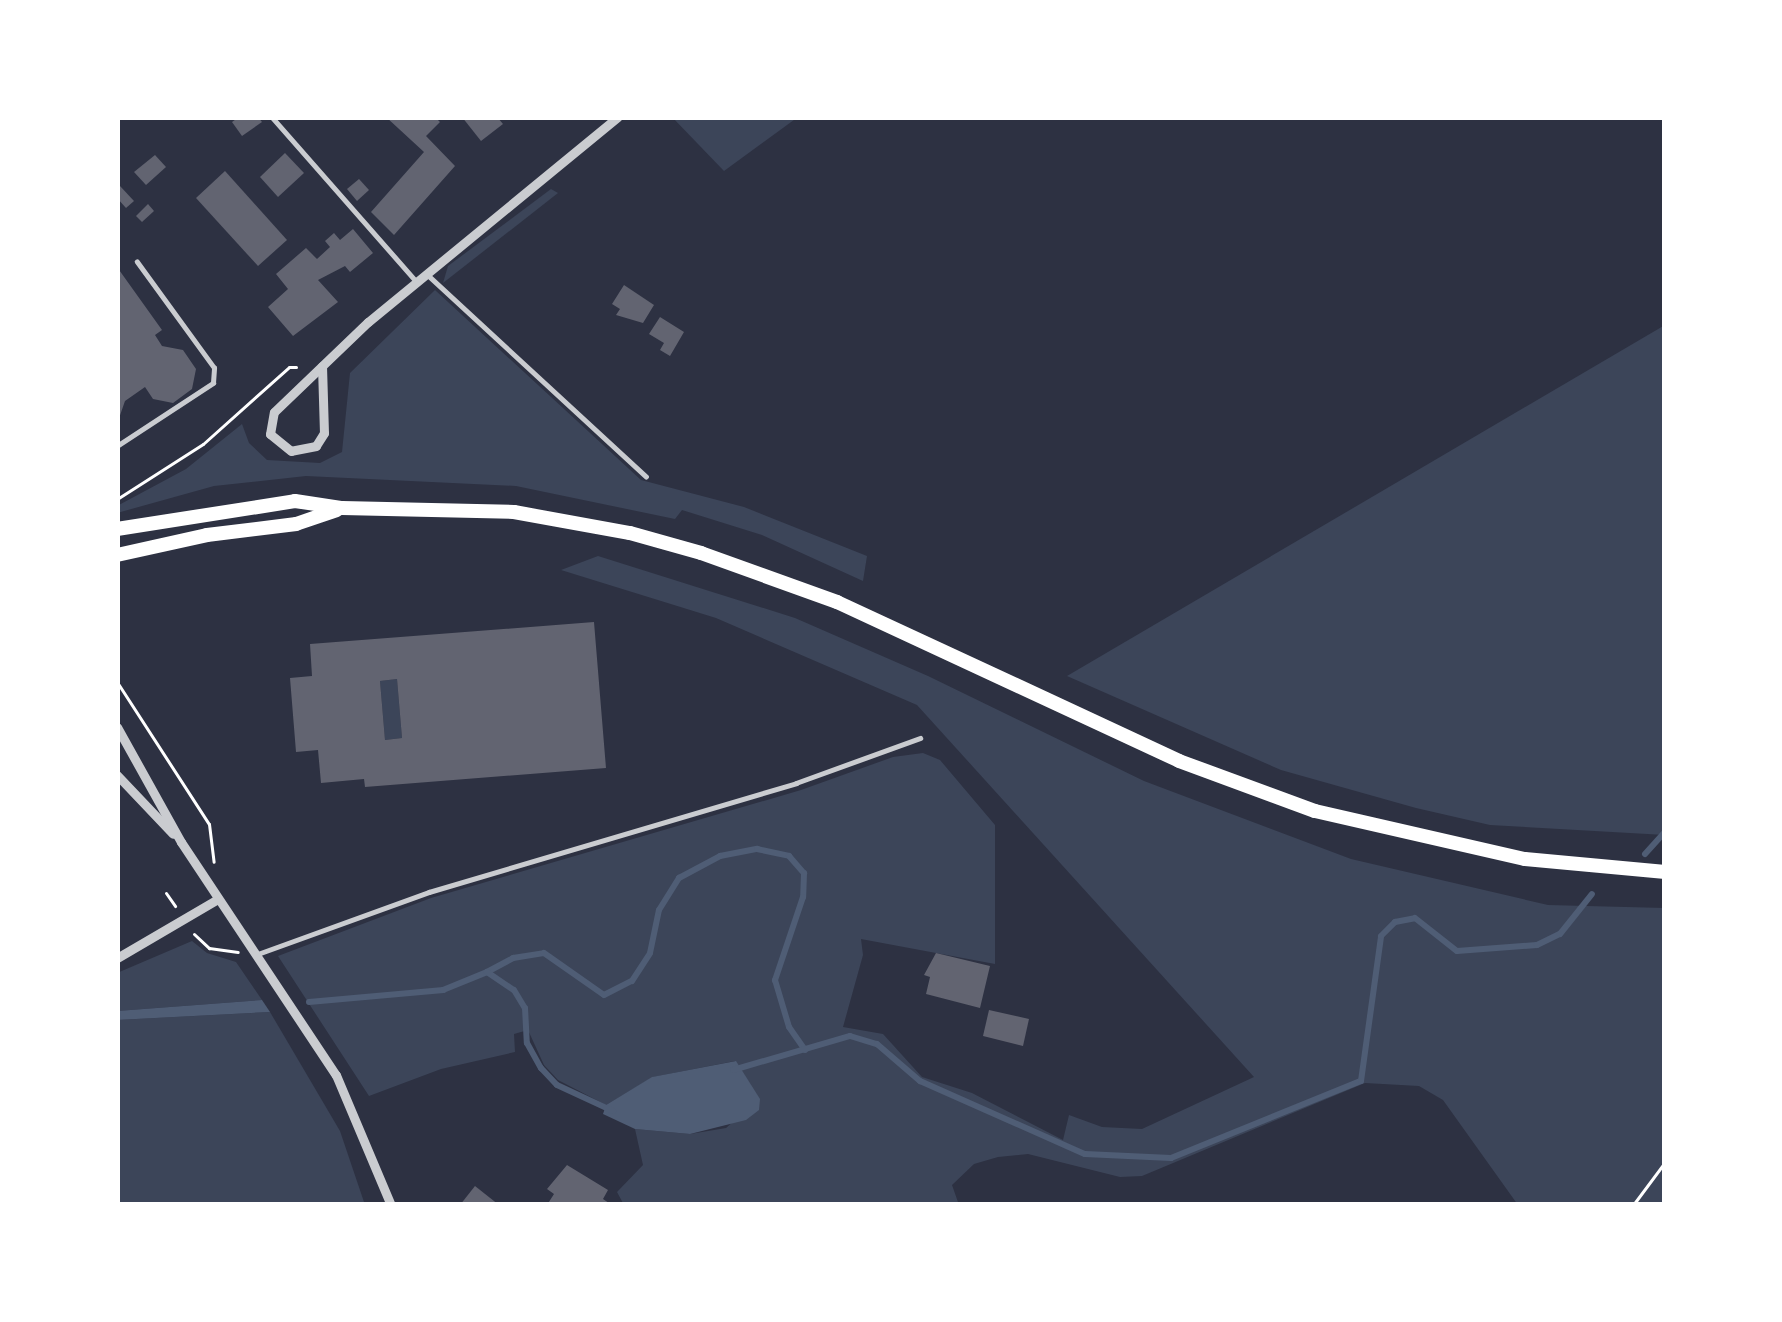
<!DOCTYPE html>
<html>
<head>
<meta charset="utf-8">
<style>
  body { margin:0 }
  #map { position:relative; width:1782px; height:1322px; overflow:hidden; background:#2d3142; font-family:Quicksand,sans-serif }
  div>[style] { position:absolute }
  .green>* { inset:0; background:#3c4559 }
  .water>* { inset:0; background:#4f5d75 }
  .stream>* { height:6px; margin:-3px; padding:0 3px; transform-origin:3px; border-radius:3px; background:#4f5d75 }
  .building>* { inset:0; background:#626471 }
  .path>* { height:3px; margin:-1.5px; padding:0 1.5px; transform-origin:1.5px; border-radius:1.5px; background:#fff }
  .service>* { height:4.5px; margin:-2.25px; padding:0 2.25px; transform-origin:2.25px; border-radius:2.25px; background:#caccd0 }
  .minor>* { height:9px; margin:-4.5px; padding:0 4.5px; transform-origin:4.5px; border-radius:4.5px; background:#caccd0 }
  .secondary>* { height:14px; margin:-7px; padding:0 7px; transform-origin:7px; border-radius:7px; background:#fff }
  span { translate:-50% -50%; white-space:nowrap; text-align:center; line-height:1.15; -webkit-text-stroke:9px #fff; paint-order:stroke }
  .frame { position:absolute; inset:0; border:120px solid #fff; pointer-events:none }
</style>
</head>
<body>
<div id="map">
  <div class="green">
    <i style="clip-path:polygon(672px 117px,798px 117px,724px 171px)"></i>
    <i style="clip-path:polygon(551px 189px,558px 193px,443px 283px,448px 266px)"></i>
    <i style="clip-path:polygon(435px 290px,641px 480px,744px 507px,867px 556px,863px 581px,762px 535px,682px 510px,675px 519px,516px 486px,306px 476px,214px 486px,117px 513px,117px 506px,186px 469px,242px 424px,249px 443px,267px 460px,320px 463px,342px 452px,350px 373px)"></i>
    <i style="clip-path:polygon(1665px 325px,1665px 835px,1490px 825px,1416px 808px,1281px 770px,1067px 676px)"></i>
    <i style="clip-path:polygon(598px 556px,795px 618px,928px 676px,1144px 781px,1351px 859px,1548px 905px,1665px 908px,1665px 1205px,1518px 1205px,1443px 1100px,1419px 1086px,1365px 1083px,1142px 1176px,1120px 1177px,1028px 1154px,998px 1157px,974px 1164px,952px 1185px,959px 1205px,624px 1205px,617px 1192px,643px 1165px,635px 1129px,690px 1134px,726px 1128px,759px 1099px,735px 1061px,653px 1077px,606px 1105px,558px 1080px,544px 1065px,528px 1030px,514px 1034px,515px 1052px,441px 1069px,369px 1096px,278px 956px,431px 898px,801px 790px,893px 757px,923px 753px,940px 760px,995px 825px,995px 964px,861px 939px,863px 955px,843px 1027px,883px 1034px,922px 1077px,972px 1093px,1063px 1140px,1069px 1115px,1102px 1127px,1142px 1129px,1254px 1077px,917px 705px,716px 618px,561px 570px)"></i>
    <i style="clip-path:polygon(397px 679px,402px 738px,385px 740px,380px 681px)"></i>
    <i style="clip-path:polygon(192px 941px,207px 953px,236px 962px,262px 1000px,117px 1011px,117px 973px)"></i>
    <i style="clip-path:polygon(270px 1012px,340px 1131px,365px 1205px,117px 1205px,117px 1020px)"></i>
  </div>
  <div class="water">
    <i style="clip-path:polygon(262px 1000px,270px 1012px,117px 1020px,117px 1011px)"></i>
    <i style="clip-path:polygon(736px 1061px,760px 1099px,759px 1110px,746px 1120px,690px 1134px,635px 1129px,603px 1114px,606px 1105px,652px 1077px)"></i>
  </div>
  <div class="stream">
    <i style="left:1645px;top:854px;width:30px;rotate:-48deg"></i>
    <i style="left:487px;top:972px;width:30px;rotate:-28deg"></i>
    <i style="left:513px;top:958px;width:31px;rotate:-9deg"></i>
    <i style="left:544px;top:953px;width:73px;rotate:35deg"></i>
    <i style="left:604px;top:995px;width:31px;rotate:-27deg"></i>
    <i style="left:632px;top:981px;width:33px;rotate:-57deg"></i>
    <i style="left:650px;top:953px;width:44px;rotate:-78.2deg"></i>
    <i style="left:659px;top:910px;width:38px;rotate:-58deg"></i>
    <i style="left:679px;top:878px;width:47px;rotate:-28.2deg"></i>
    <i style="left:720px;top:856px;width:38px;rotate:-11deg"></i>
    <i style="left:757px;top:849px;width:33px;rotate:12deg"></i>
    <i style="left:789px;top:856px;width:23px;rotate:49deg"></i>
    <i style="left:804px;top:873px;width:24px;rotate:92deg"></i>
    <i style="left:803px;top:897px;width:88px;rotate:108.6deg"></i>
    <i style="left:775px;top:980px;width:49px;rotate:73.4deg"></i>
    <i style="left:789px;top:1027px;width:28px;rotate:55deg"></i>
    <i style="left:309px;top:1002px;width:135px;rotate:-5.1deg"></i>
    <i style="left:443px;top:990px;width:48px;rotate:-22.2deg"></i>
    <i style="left:487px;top:972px;width:32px;rotate:34deg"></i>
    <i style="left:514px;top:990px;width:21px;rotate:59deg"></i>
    <i style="left:525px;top:1008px;width:35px;rotate:87deg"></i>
    <i style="left:527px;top:1043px;width:29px;rotate:61deg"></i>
    <i style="left:541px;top:1068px;width:23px;rotate:47deg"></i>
    <i style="left:557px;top:1085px;width:62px;rotate:24.9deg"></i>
    <i style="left:733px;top:1070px;width:122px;rotate:-16.2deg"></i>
    <i style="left:850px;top:1036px;width:28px;rotate:17deg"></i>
    <i style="left:877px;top:1044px;width:57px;rotate:40.7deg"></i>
    <i style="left:920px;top:1081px;width:180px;rotate:23.9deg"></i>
    <i style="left:1085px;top:1154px;width:86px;rotate:2.7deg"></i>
    <i style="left:1171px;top:1158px;width:205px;rotate:-22.1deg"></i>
    <i style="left:1361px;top:1081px;width:146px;rotate:-82.1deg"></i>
    <i style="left:1381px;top:936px;width:20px;rotate:-45deg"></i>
    <i style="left:1395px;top:922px;width:20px;rotate:-11deg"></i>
    <i style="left:1415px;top:918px;width:53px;rotate:38.2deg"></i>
    <i style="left:1457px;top:951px;width:80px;rotate:-4.3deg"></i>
    <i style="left:1537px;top:945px;width:25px;rotate:-26deg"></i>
    <i style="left:1560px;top:934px;width:51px;rotate:-51.3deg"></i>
  </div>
  <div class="building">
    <i style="clip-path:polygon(239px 117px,258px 117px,262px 122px,242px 136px,232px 122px)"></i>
    <i style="clip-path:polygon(386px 117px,435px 117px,440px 122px,426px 136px,455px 166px,394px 235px,371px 212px,424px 152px)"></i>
    <i style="clip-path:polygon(462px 117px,497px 117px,503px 124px,481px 141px)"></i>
    <i style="clip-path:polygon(285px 153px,304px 173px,278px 197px,260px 177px)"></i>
    <i style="clip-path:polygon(155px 155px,166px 167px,146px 185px,134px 172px)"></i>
    <i style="clip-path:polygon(225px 171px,287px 240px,258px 266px,196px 198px)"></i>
    <i style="clip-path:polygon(359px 179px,369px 190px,357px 201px,347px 189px)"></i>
    <i style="clip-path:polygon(120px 186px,134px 201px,126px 208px,117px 198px)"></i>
    <i style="clip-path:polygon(148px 204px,154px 211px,142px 222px,136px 216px)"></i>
    <i style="clip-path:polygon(353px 229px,373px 253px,350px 272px,345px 266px,318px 280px,338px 302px,293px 336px,268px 307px,288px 289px,276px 274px,306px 248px,317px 259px,330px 247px,325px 241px,334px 233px,340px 240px)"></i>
    <i style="clip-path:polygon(117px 267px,162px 330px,155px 335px,162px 346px,183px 350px,196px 369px,192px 389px,173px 403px,153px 399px,145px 387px,125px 401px,117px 424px)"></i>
    <i style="clip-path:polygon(624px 285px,654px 305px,643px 323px,616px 315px,620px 309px,612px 304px)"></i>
    <i style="clip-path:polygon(660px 317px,684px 332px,670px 356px,660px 350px,664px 343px,649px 334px)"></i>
    <i style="clip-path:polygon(evenodd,594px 622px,606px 768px,365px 787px,364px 779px,321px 783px,318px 750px,296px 752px,290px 678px,312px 676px,310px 644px,594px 622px,397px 679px,402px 738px,385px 740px,380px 681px,397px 679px)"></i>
    <i style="clip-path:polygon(936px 953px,990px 966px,980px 1008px,926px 994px,930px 977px,924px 975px)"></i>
    <i style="clip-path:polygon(989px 1010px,1029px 1019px,1023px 1046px,983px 1036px)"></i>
    <i style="clip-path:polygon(567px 1165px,608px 1190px,603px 1199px,612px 1205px,547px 1205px,554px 1194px,547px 1189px)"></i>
    <i style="clip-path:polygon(475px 1186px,499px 1205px,460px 1205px)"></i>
  </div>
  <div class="path">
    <i style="left:117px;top:499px;width:102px;rotate:-32.6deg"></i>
    <i style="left:203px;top:444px;width:115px;rotate:-41.8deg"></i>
    <i style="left:289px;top:367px;width:7px"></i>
    <i style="left:117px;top:682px;width:169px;rotate:57.1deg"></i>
    <i style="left:209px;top:824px;width:38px;rotate:83deg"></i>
    <i style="left:166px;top:893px;width:16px;rotate:55deg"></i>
    <i style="left:194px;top:934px;width:21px;rotate:43deg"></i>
    <i style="left:209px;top:948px;width:29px;rotate:8deg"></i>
    <i style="left:1633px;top:1205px;width:54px;rotate:-53.3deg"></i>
  </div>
  <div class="service">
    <i style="left:272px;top:117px;width:218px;rotate:48.7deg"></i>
    <i style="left:430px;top:277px;width:294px;rotate:42.7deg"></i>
    <i style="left:117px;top:446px;width:115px;rotate:-33.3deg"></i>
    <i style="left:213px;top:383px;width:15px;rotate:-86deg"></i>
    <i style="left:214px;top:368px;width:131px;rotate:-126deg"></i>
    <i style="left:255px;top:955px;width:185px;rotate:-19.9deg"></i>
    <i style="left:429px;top:892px;width:383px;rotate:-16.5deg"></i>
    <i style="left:796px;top:783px;width:132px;rotate:-19.9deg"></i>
  </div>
  <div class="minor">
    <i style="left:322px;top:366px;width:67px;rotate:88.3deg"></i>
    <i style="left:324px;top:433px;width:15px;rotate:122deg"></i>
    <i style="left:316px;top:446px;width:25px;rotate:169deg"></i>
    <i style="left:291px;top:451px;width:27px;rotate:-141deg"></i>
    <i style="left:270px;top:434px;width:22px;rotate:-80deg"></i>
    <i style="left:274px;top:412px;width:130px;rotate:-43.8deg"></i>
    <i style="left:368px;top:322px;width:323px;rotate:-39.4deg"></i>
    <i style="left:117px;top:727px;width:132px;rotate:60.9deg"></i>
    <i style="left:181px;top:842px;width:280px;rotate:56.4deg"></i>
    <i style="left:336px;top:1075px;width:141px;rotate:67.1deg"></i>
    <i style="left:117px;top:775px;width:81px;rotate:46.5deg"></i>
    <i style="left:117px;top:958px;width:117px;rotate:-30.3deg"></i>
  </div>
  <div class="secondary">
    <i style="left:117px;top:529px;width:180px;rotate:-8.9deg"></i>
    <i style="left:295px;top:501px;width:48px;rotate:8.5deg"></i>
    <i style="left:342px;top:508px;width:172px;rotate:1.3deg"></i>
    <i style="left:514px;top:512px;width:118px;rotate:10.3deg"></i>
    <i style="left:630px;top:533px;width:74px;rotate:15.7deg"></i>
    <i style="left:701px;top:553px;width:145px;rotate:19.8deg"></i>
    <i style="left:837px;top:602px;width:377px;rotate:24.9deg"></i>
    <i style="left:1179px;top:761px;width:145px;rotate:20.2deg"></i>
    <i style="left:1315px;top:811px;width:215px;rotate:12.9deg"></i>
    <i style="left:1525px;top:859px;width:141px;rotate:5.3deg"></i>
    <i style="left:117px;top:555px;width:92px;rotate:-12.5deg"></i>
    <i style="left:207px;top:535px;width:90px;rotate:-7deg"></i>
    <i style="left:296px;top:524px;width:43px;rotate:-18.9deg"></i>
  </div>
  <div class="frame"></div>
</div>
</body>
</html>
